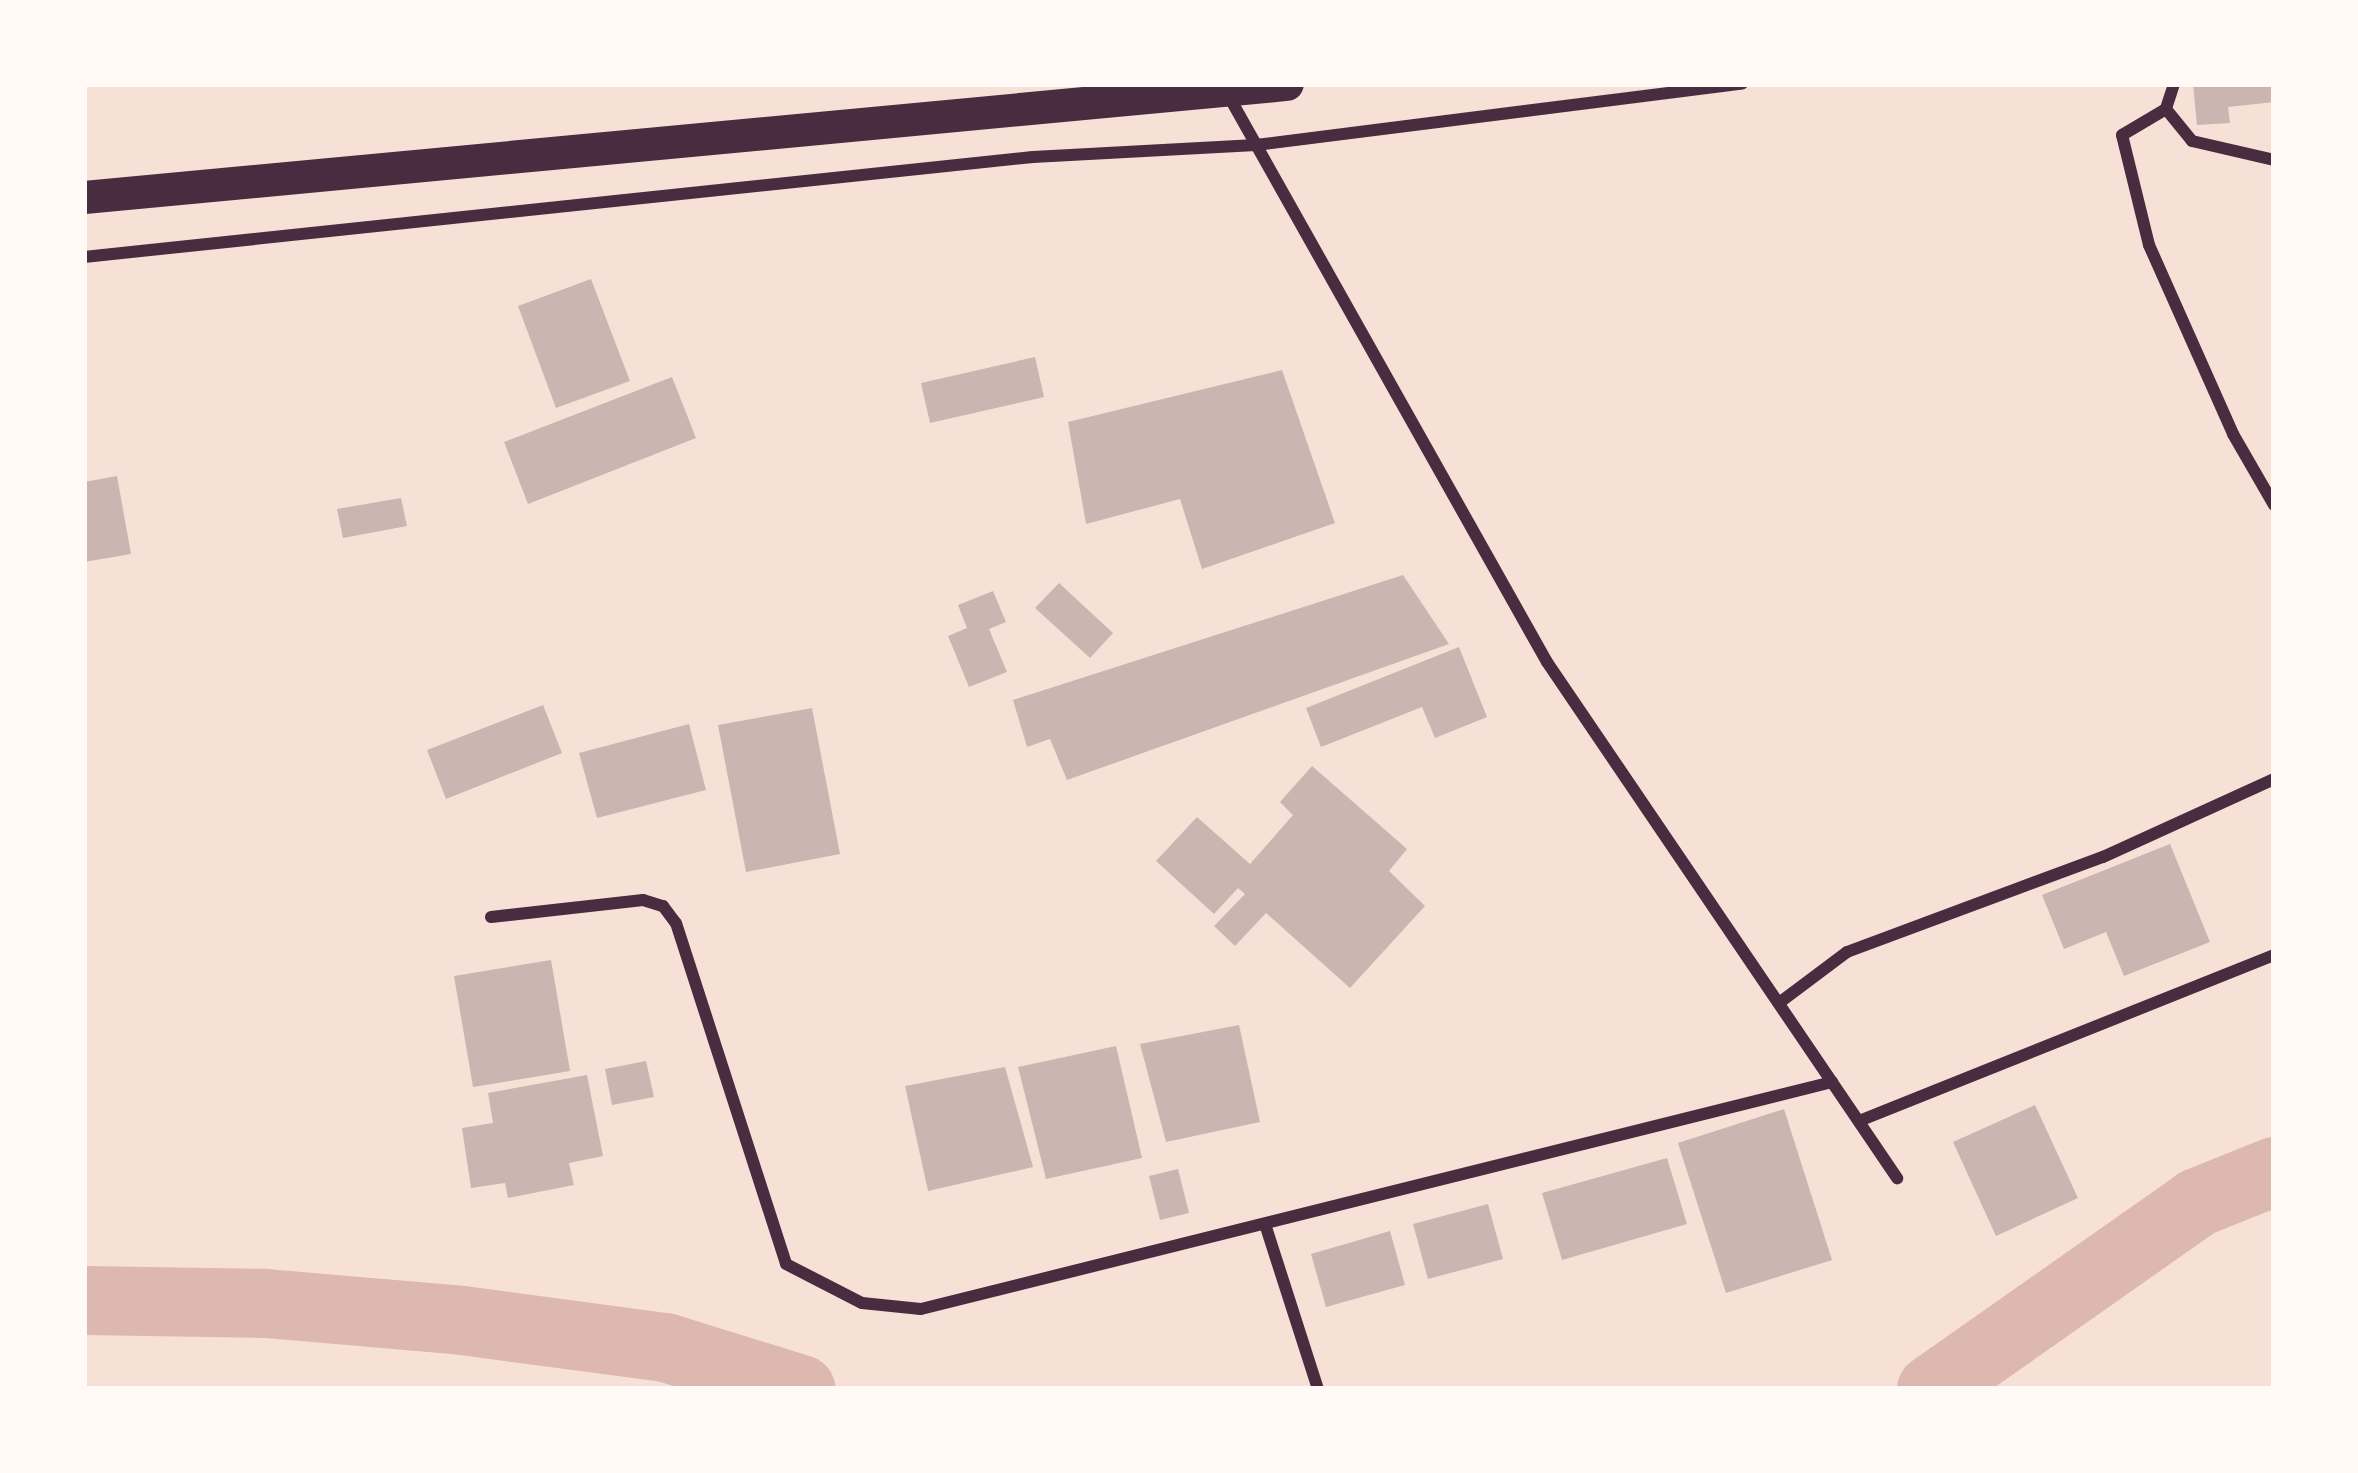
<!DOCTYPE html>
<html>
<head>
<meta charset="utf-8">
<style>
  body { margin:0 }
  #map { position:relative; width:2358px; height:1473px; overflow:hidden; background:#f7e1d7; font-family:"Public Sans",sans-serif }
  div>[style] { position:absolute }
  .river>* { height:69px; margin:-34.5px; padding:0 34.5px; transform-origin:34.5px; border-radius:34.5px; background:#dcb8b0 }
  .building>* { inset:0; background:#ccb4b1 }
  .minor>* { height:12px; margin:-6px; padding:0 6px; transform-origin:6px; border-radius:6px; background:#4a2c40 }
  .trunk>* { height:33px; margin:-16.5px; padding:0 16.5px; transform-origin:16.5px; border-radius:16.5px; background:#4a2c40 }
  span { translate:-50% -50%; white-space:nowrap; text-align:center; line-height:1.15; -webkit-text-stroke:10px #fffaf5; paint-order:stroke }
  .frame { position:absolute; inset:0; border:87px solid #fffaf5; pointer-events:none }
</style>
</head>
<body>
<div id="map">
  <div class="river">
    <i style="left:84px;top:1300px;width:181px;rotate:0.9deg"></i>
    <i style="left:265px;top:1303px;width:198px;rotate:4.9deg"></i>
    <i style="left:462px;top:1320px;width:205px;rotate:7.6deg"></i>
    <i style="left:665px;top:1347px;width:142px;rotate:17.2deg"></i>
    <i style="left:1931px;top:1389px;width:325px;rotate:-35.1deg"></i>
    <i style="left:2197px;top:1202px;width:83px;rotate:-21.9deg"></i>
  </div>
  <div class="building">
    <i style="clip-path:polygon(2193px 84px,2274px 84px,2274px 102px,2228px 107px,2230px 123px,2197px 125px)"></i>
    <i style="clip-path:polygon(591px 279px,630px 381px,556px 408px,518px 306px)"></i>
    <i style="clip-path:polygon(1035px 357px,1044px 397px,930px 423px,921px 383px)"></i>
    <i style="clip-path:polygon(1282px 370px,1335px 523px,1202px 569px,1180px 499px,1086px 524px,1068px 422px)"></i>
    <i style="clip-path:polygon(672px 377px,696px 438px,528px 504px,504px 442px)"></i>
    <i style="clip-path:polygon(117px 476px,131px 554px,84px 562px,84px 482px)"></i>
    <i style="clip-path:polygon(401px 498px,407px 526px,343px 538px,337px 509px)"></i>
    <i style="clip-path:polygon(1403px 575px,1449px 644px,1067px 780px,1050px 739px,1027px 747px,1013px 700px)"></i>
    <i style="clip-path:polygon(1059px 583px,1113px 633px,1090px 658px,1035px 608px)"></i>
    <i style="clip-path:polygon(993px 591px,1006px 622px,989px 629px,1007px 672px,969px 687px,948px 636px,967px 628px,958px 605px)"></i>
    <i style="clip-path:polygon(1459px 647px,1487px 717px,1435px 738px,1422px 707px,1321px 747px,1306px 708px)"></i>
    <i style="clip-path:polygon(543px 705px,562px 753px,446px 799px,427px 750px)"></i>
    <i style="clip-path:polygon(812px 708px,840px 854px,746px 872px,718px 725px)"></i>
    <i style="clip-path:polygon(689px 724px,706px 790px,597px 818px,579px 753px)"></i>
    <i style="clip-path:polygon(1312px 766px,1407px 849px,1389px 871px,1425px 906px,1350px 988px,1266px 913px,1235px 946px,1214px 926px,1245px 894px,1238px 888px,1214px 914px,1156px 861px,1197px 817px,1250px 864px,1293px 815px,1280px 802px)"></i>
    <i style="clip-path:polygon(2170px 844px,2210px 942px,2124px 976px,2106px 932px,2064px 949px,2042px 895px)"></i>
    <i style="clip-path:polygon(551px 960px,570px 1071px,473px 1087px,454px 976px)"></i>
    <i style="clip-path:polygon(1239px 1025px,1260px 1122px,1166px 1142px,1140px 1044px)"></i>
    <i style="clip-path:polygon(1116px 1046px,1142px 1158px,1046px 1179px,1018px 1067px)"></i>
    <i style="clip-path:polygon(646px 1061px,654px 1097px,612px 1105px,605px 1069px)"></i>
    <i style="clip-path:polygon(1005px 1067px,1033px 1167px,928px 1191px,905px 1086px)"></i>
    <i style="clip-path:polygon(587px 1075px,603px 1156px,569px 1163px,574px 1185px,508px 1198px,505px 1183px,471px 1188px,462px 1128px,493px 1123px,488px 1093px)"></i>
    <i style="clip-path:polygon(2035px 1105px,2078px 1198px,1996px 1236px,1953px 1142px)"></i>
    <i style="clip-path:polygon(1784px 1109px,1832px 1260px,1726px 1293px,1678px 1143px)"></i>
    <i style="clip-path:polygon(1667px 1158px,1687px 1224px,1562px 1260px,1542px 1193px)"></i>
    <i style="clip-path:polygon(1178px 1169px,1189px 1213px,1160px 1220px,1149px 1176px)"></i>
    <i style="clip-path:polygon(1488px 1204px,1503px 1259px,1428px 1279px,1413px 1224px)"></i>
    <i style="clip-path:polygon(1390px 1231px,1405px 1285px,1326px 1307px,1311px 1254px)"></i>
  </div>
  <div class="minor">
    <i style="left:2174px;top:84px;width:26px;rotate:108deg"></i>
    <i style="left:2166px;top:109px;width:41px;rotate:50.9deg"></i>
    <i style="left:2192px;top:141px;width:84px;rotate:13deg"></i>
    <i style="left:1227px;top:93px;width:653px;rotate:60.65deg"></i>
    <i style="left:1547px;top:662px;width:624px;rotate:55.85deg"></i>
    <i style="left:2166px;top:109px;width:51px;rotate:149.4deg"></i>
    <i style="left:2122px;top:135px;width:113px;rotate:76.2deg"></i>
    <i style="left:2149px;top:245px;width:207px;rotate:66deg"></i>
    <i style="left:2233px;top:434px;width:82px;rotate:60deg"></i>
    <i style="left:84px;top:257px;width:954px;rotate:-6.02deg"></i>
    <i style="left:1033px;top:157px;width:223px;rotate:-3.1deg"></i>
    <i style="left:1256px;top:145px;width:490px;rotate:-7.2deg"></i>
    <i style="left:491px;top:917px;width:153px;rotate:-6.4deg"></i>
    <i style="left:643px;top:900px;width:21px;rotate:17deg"></i>
    <i style="left:663px;top:906px;width:21px;rotate:53deg"></i>
    <i style="left:676px;top:923px;width:358px;rotate:72.1deg"></i>
    <i style="left:786px;top:1264px;width:85px;rotate:27.2deg"></i>
    <i style="left:862px;top:1303px;width:59px;rotate:5.8deg"></i>
    <i style="left:921px;top:1309px;width:939px;rotate:-13.99deg"></i>
    <i style="left:1779px;top:1003px;width:85px;rotate:-36.9deg"></i>
    <i style="left:1847px;top:952px;width:273px;rotate:-20.4deg"></i>
    <i style="left:2103px;top:857px;width:188px;rotate:-24.5deg"></i>
    <i style="left:1859px;top:1121px;width:447px;rotate:-21.8deg"></i>
    <i style="left:1265px;top:1224px;width:173px;rotate:72.2deg"></i>
  </div>
  <div class="trunk">
    <i style="left:84px;top:197px;width:1208px;rotate:-5.37deg"></i>
  </div>
  <div class="frame"></div>
</div>
</body>
</html>
